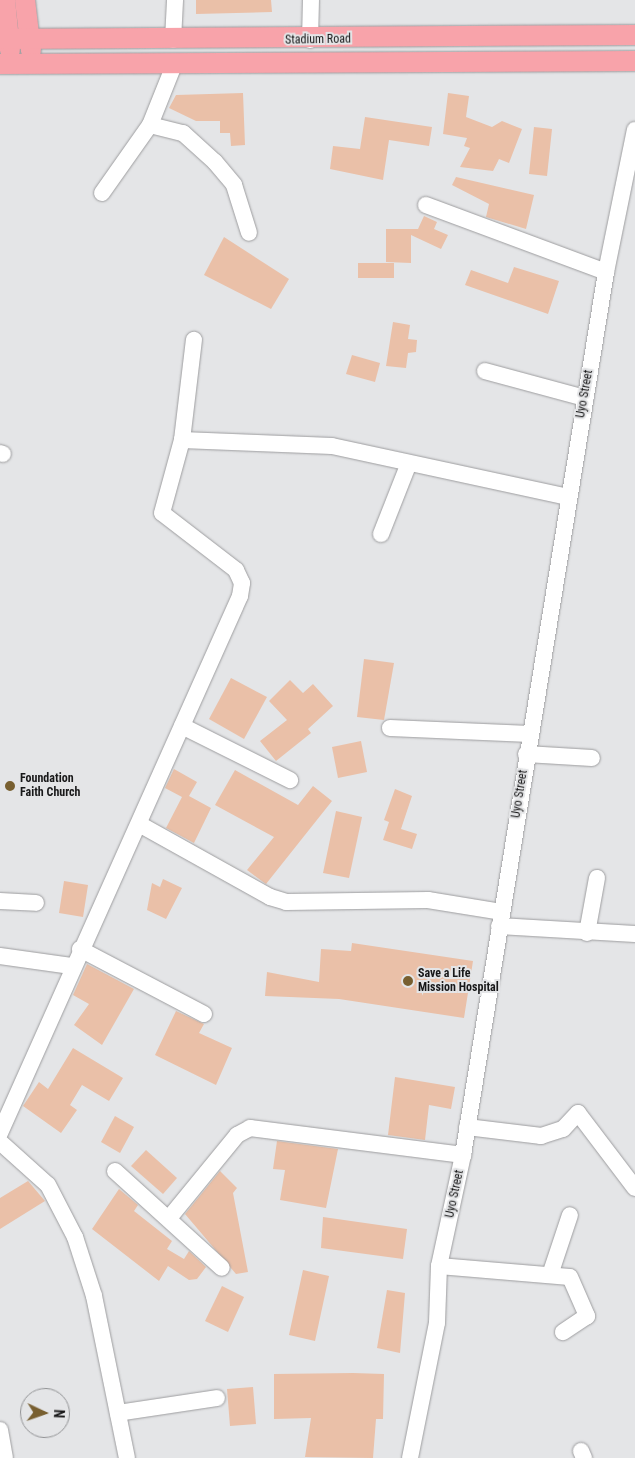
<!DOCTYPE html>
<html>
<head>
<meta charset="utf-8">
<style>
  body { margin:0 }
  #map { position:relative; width:635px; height:1458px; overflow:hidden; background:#e4e5e7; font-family:"Roboto Condensed",sans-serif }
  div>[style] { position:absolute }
  .building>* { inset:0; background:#eac0a8 }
  .roads { filter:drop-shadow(0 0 1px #9d9d9f) drop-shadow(0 0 1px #9d9d9f) }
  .minor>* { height:16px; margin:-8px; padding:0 8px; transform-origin:8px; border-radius:8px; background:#fff }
  .major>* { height:20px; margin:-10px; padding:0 10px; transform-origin:10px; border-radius:10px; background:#f8a3aa }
  .dots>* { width:14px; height:14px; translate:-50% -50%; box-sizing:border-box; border:2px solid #e4e5e7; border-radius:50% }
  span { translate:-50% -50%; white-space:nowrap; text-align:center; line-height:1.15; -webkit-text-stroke:4px #e4e5e7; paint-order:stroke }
  .street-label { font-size:12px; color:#181819 }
  .poi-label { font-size:12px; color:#181819; font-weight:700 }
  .left { translate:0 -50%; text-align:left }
  .north { position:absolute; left:20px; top:1388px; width:50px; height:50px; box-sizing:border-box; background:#e4e5e7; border:1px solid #929395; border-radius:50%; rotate:93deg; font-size:14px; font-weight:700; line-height:20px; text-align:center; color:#181819 }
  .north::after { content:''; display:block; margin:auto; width:18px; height:22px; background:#785f30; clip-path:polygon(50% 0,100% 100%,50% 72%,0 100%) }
</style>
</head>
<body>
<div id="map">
  <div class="building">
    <i style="clip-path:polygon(196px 0,271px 0,272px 12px,196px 14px)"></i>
    <i style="clip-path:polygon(243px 93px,245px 145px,231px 146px,230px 133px,220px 133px,220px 121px,196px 121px,169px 108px,176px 95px)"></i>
    <i style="clip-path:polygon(448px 93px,469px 96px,466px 117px,492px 127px,502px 121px,522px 129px,509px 163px,499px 159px,493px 171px,460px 167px,470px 148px,464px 146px,467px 138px,443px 134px)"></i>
    <i style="clip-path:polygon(365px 117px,432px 127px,429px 146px,389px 140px,383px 180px,330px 169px,333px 146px,360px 149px)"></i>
    <i style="clip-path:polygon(534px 127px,552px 129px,547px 176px,529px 174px)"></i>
    <i style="clip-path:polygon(456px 177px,534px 195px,526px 229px,486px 217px,489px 204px,452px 185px)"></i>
    <i style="clip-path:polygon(424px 216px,437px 222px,434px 229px,448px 235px,441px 249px,411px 235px,411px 263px,386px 262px,386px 229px,418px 229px)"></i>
    <i style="clip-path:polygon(224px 237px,289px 279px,271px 309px,204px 275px)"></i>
    <i style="clip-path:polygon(358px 263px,394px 263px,394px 278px,358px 278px)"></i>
    <i style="clip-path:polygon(514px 267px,559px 281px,548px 314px,465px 285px,471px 270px,508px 283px)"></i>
    <i style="clip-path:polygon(393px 322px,410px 325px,408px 339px,417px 340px,416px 352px,408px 353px,406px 368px,386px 366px)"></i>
    <i style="clip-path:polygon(352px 355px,380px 363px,375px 382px,346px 374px)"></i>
    <i style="clip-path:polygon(364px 659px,394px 663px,384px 720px,357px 717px)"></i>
    <i style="clip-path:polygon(231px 678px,267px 697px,244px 739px,209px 719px)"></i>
    <i style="clip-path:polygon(290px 680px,303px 693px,313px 684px,333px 706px,308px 729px,311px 733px,276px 761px,260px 741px,287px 720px,269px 701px)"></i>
    <i style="clip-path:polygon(361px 741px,367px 772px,338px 778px,332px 747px)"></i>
    <i style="clip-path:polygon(174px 769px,197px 782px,189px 796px,211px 808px,194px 843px,166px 828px,182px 797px,165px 788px)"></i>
    <i style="clip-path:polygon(235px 770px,298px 805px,313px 786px,332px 801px,266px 884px,247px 870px,274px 837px,215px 805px)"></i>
    <i style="clip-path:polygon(395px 789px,412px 796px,401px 829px,417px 834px,412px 849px,383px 840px,389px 822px,384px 820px)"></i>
    <i style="clip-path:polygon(336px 811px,362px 817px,349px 878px,323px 873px)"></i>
    <i style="clip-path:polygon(163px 879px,182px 888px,166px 919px,147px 910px,152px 883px,160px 887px)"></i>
    <i style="clip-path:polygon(64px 881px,88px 885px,83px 917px,59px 913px)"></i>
    <i style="clip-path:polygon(352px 943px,473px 961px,464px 1018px,339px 999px,265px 996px,267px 972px,319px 982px,321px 949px,351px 951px)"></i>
    <i style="clip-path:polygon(87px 964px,134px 989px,102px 1045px,74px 1025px,89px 1004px,73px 995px)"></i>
    <i style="clip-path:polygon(176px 1011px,204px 1024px,199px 1033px,232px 1048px,216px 1085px,155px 1055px)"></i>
    <i style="clip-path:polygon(73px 1048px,123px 1078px,109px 1101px,82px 1085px,70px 1105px,77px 1110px,61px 1133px,23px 1106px,39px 1082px,48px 1089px)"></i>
    <i style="clip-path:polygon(395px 1077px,455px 1087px,451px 1109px,429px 1105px,425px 1140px,388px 1135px)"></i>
    <i style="clip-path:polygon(115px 1116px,134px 1127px,120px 1153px,101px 1142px)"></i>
    <i style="clip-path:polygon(277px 1141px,338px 1149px,326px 1208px,280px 1200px,285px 1170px,273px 1169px)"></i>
    <i style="clip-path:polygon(146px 1150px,177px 1178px,163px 1194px,131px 1166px)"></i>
    <i style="clip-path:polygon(220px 1171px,237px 1188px,233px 1193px,248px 1272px,236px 1274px,185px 1214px)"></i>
    <i style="clip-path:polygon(28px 1181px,45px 1201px,0 1229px,0 1198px)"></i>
    <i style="clip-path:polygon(119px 1189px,138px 1205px,134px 1211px,172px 1241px,167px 1249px,184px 1259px,189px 1251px,206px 1267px,197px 1279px,189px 1280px,168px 1266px,159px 1281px,92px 1229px)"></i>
    <i style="clip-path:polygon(323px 1217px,407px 1229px,403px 1259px,321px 1248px)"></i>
    <i style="clip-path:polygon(303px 1270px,329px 1276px,315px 1341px,289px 1335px)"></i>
    <i style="clip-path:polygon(222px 1286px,244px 1297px,228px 1332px,205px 1321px)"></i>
    <i style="clip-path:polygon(387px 1290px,405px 1293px,400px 1353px,377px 1348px)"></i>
    <i style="clip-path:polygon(353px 1373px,384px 1374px,383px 1419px,376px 1419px,373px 1458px,305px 1457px,311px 1418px,274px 1419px,274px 1374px)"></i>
    <i style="clip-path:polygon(253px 1387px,256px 1424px,230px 1426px,227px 1389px)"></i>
  </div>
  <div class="roads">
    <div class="minor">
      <i style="left:173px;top:40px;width:40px;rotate:-87.1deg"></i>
      <i style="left:310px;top:40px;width:40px;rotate:-88.6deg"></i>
      <i style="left:150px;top:125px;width:34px;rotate:14deg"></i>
      <i style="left:183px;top:133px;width:43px;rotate:42.2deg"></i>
      <i style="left:215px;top:162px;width:30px;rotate:50deg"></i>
      <i style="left:234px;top:185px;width:50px;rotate:72.6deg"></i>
      <i style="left:102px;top:193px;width:83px;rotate:-54.8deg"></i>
      <i style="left:150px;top:125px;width:65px;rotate:-68.2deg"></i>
      <i style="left:426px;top:205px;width:192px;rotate:20.4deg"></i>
      <i style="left:485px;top:371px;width:104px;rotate:15.1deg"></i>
      <i style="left:182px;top:440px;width:150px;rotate:2.3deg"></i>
      <i style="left:332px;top:446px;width:241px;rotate:12.2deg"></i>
      <i style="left:0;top:453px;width:3px;rotate:18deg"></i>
      <i style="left:381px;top:534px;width:76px;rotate:-68.5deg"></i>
      <i style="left:182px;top:726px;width:121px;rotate:26.6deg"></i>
      <i style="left:390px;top:728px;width:140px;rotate:2.5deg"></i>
      <i style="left:526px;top:754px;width:66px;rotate:3.5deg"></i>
      <i style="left:139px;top:824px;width:150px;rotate:29.1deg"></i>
      <i style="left:270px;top:897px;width:17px;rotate:17deg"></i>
      <i style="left:286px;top:902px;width:142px;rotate:-0.8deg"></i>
      <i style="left:428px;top:900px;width:74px;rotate:9.3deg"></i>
      <i style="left:0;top:901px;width:36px;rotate:3deg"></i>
      <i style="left:499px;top:926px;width:136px;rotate:3.4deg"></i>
      <i style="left:587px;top:933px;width:56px;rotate:-79.7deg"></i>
      <i style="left:80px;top:949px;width:140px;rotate:27.7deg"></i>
      <i style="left:0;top:956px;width:72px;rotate:8deg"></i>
      <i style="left:467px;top:1127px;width:75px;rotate:6.9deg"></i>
      <i style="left:541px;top:1136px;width:23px;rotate:-18deg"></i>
      <i style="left:563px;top:1129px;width:22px;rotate:-47deg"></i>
      <i style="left:578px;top:1113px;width:94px;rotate:52.8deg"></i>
      <i style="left:0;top:1133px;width:588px;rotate:-65.92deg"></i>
      <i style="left:240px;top:596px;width:13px;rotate:-81deg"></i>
      <i style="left:242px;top:583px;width:14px;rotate:-115deg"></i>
      <i style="left:236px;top:570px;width:93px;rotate:-142.4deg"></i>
      <i style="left:162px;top:513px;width:76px;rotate:-74.7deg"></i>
      <i style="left:182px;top:440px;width:101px;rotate:-83.2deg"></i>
      <i style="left:0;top:1142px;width:64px;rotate:41.9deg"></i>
      <i style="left:48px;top:1185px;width:59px;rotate:62.6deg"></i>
      <i style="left:75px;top:1237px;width:62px;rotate:72.1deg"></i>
      <i style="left:94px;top:1296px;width:165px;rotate:78.5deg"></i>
      <i style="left:115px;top:1171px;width:144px;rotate:42.2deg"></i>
      <i style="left:170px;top:1217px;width:106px;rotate:-50.7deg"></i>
      <i style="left:237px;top:1135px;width:15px;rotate:-28deg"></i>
      <i style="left:250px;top:1128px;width:215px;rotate:7.2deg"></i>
      <i style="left:439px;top:1266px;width:131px;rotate:4.8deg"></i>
      <i style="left:570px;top:1277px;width:43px;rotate:66.4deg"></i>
      <i style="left:587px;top:1316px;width:29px;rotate:146deg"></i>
      <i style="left:550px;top:1275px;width:63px;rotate:-71.6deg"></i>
      <i style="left:118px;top:1413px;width:100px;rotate:-8.6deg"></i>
      <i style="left:0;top:1430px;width:28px;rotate:80deg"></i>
      <i style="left:581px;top:1451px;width:8px;rotate:67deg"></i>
      <i style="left:410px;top:1458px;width:138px;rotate:-78.7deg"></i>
      <i style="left:437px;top:1323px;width:57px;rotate:-88deg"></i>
      <i style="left:439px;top:1266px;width:114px;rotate:-77.8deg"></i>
      <i style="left:463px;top:1155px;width:895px;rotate:-80.8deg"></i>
      <i style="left:606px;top:272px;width:145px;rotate:-78.5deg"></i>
    </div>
    <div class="major">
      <i style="left:5px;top:0;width:50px;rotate:84.3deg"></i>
      <i style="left:25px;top:0;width:51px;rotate:83.3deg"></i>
      <i style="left:0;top:39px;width:635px;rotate:-0.36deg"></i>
      <i style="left:0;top:64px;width:635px;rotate:-0.27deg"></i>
    </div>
  </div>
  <div class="dots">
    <i style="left:10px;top:786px;background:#785f30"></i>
    <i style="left:408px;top:981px;background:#785f30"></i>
  </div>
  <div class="street-label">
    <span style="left:318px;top:40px;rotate:-1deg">Stadium Road</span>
    <span style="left:585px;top:394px;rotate:-80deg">Uyo Street</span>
    <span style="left:520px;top:794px;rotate:-81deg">Uyo Street</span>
    <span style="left:455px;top:1194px;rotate:-78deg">Uyo Street</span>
  </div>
  <div class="poi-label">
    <span class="left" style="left:20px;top:786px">Foundation<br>Faith Church</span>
    <span class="left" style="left:418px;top:981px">Save a Life<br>Mission Hospital</span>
  </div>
  <div class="north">N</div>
</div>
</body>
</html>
